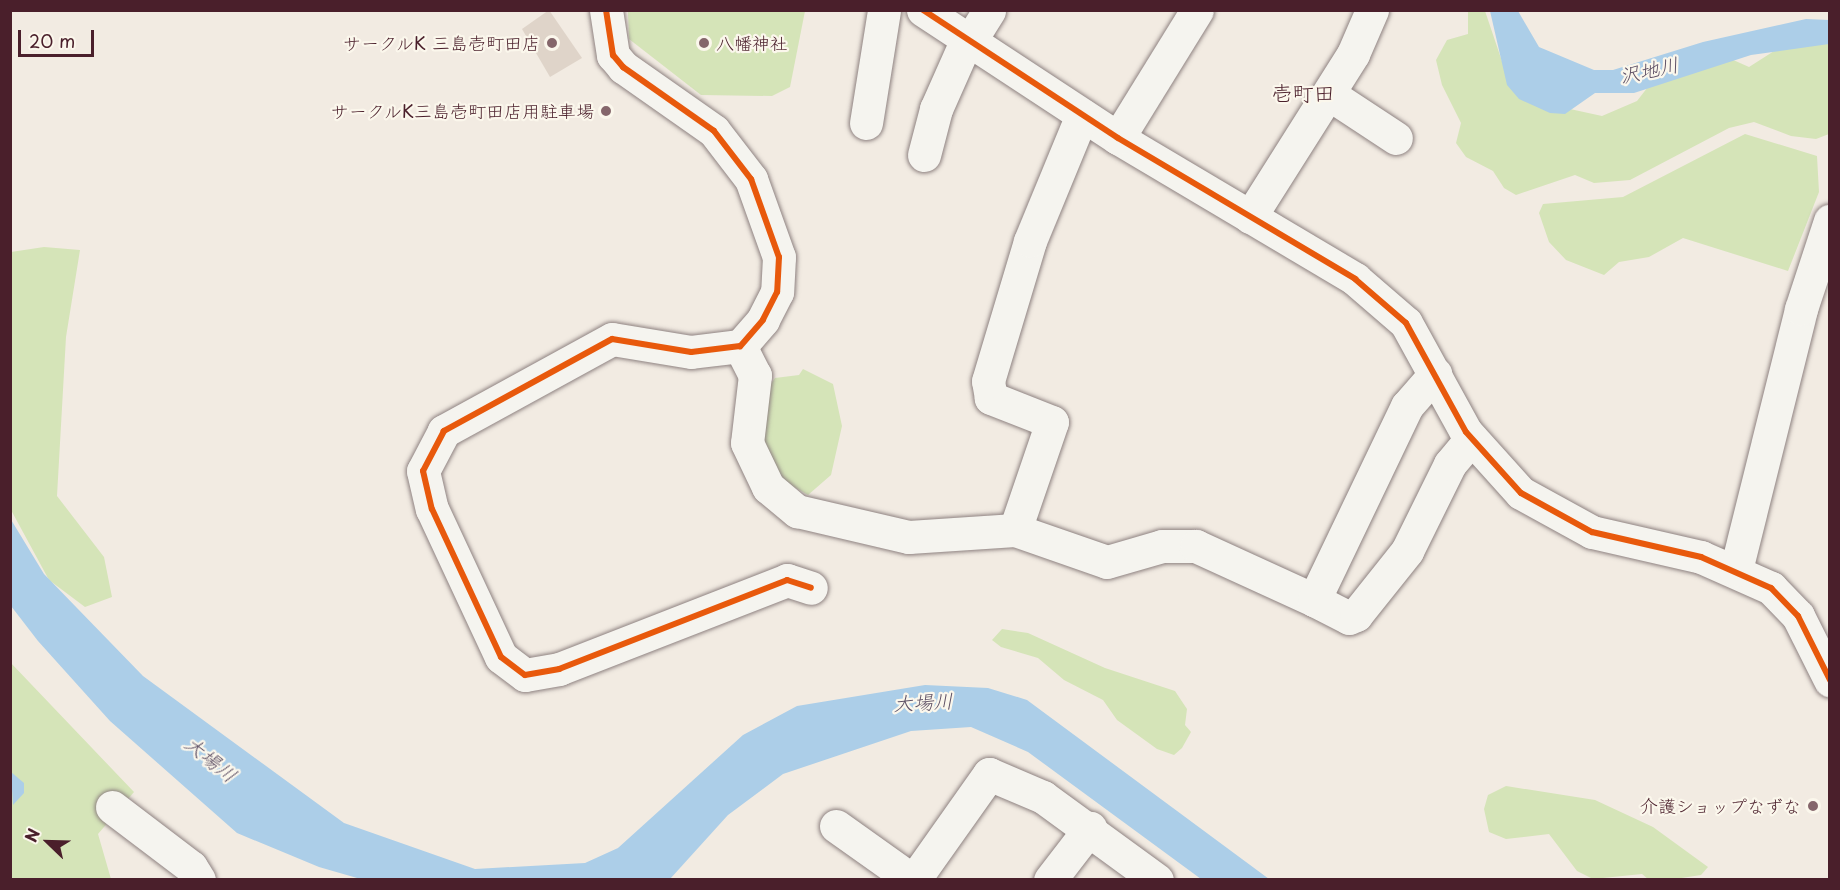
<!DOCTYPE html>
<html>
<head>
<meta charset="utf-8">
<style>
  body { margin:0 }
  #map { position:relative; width:1840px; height:890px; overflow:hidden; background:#f2ebe2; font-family:"Playpen Sans","Klee One",sans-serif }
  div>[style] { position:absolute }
  .green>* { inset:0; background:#d5e4b8 }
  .water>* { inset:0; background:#accee8 }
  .building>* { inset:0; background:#dfd4c9 }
  .roads { filter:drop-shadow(0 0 2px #8e8281) drop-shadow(0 0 2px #8e8281) }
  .minor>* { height:33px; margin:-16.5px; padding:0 16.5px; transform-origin:16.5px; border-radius:16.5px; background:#f5f4ef }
  .cycleway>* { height:6px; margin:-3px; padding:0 3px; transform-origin:3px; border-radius:3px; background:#e8590c }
  .dots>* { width:16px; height:16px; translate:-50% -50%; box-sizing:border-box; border:3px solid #fbf7ec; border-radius:50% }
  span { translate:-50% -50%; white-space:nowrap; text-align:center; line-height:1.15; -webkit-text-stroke:4.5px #fbf7ec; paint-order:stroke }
  .poi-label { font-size:18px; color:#4a1f2b }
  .right { translate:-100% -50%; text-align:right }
  .left { translate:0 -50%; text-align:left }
  .water-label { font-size:20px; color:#5e5065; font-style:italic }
  .quarter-label { font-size:21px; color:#4a1f2b }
  .frame { position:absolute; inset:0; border:12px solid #4a1f2b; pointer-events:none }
  .north { position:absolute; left:18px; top:812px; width:60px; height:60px; -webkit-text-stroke:4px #fbf7ec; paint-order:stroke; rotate:293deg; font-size:16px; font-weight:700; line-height:24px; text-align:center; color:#4a1f2b }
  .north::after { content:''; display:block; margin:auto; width:21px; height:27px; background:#4a1f2b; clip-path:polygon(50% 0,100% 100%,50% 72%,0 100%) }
  .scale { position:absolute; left:18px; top:30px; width:76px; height:27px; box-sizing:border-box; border:3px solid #4a1f2b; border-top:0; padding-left:8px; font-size:18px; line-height:21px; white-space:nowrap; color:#4a1f2b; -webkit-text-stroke:4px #fbf7ec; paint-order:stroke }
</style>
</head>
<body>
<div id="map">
  <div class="green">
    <i style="clip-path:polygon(628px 11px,805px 11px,790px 87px,772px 96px,701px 95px,629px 39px)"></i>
    <i style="clip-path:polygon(1468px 11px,1485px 11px,1509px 82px,1570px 109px,1602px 116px,1637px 101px,1651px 83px,1731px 59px,1749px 67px,1796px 37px,1829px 39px,1829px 134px,1816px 139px,1791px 136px,1754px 122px,1729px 128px,1630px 180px,1594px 183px,1575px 175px,1516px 195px,1504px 188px,1493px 171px,1466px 157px,1456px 143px,1461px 123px,1442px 85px,1436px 60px,1447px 40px,1468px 34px)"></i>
    <i style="clip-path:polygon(1745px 134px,1817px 156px,1819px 192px,1788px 271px,1683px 238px,1649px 257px,1619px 262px,1604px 275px,1566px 260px,1549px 242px,1539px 213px,1543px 204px,1623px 197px)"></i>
    <i style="clip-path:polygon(44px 247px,80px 250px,66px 337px,57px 496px,104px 557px,112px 597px,85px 607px,49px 580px,11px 510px,11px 252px)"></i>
    <i style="clip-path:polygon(803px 369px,833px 384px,842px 426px,831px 475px,808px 495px,777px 477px,757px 449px,768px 388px,775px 378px,799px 375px)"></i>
    <i style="clip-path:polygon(1002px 629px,1028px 633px,1105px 668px,1175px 691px,1187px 709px,1185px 725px,1191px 732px,1182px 748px,1174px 755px,1157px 749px,1117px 720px,1103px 700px,1064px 680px,1038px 658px,1001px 647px,992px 640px)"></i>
    <i style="clip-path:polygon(10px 662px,134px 792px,98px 834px,111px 879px,11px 879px)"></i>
    <i style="clip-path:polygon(1506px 786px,1595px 800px,1653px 827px,1708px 867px,1701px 875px,1675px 879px,1648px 879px,1642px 874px,1593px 879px,1577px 871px,1549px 834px,1506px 839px,1489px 832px,1484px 809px,1488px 795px)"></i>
  </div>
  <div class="water">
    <i style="clip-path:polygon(1490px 11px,1518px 11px,1539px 47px,1594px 70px,1613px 70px,1703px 42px,1806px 19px,1829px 20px,1829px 44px,1751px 55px,1634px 93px,1595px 93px,1565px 114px,1550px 113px,1519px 99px,1507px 85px)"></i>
    <i style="clip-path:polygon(10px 518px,44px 574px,143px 676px,344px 823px,475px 869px,585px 863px,618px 848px,743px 735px,797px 706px,925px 685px,988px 688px,1027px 700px,1269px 879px,1201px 879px,1028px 752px,971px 727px,911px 731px,783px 774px,728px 815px,670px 879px,364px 880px,319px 867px,237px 833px,110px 721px,38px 641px,11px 606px)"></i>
    <i style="clip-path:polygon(11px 772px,24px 783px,24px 793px,13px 805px)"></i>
  </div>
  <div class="building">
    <i style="clip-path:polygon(549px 10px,582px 58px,550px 77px,522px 29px)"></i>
  </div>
  <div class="roads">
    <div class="minor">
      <i style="left:606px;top:10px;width:46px;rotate:81.2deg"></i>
      <i style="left:613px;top:55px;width:16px;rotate:50deg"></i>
      <i style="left:623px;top:67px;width:111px;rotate:35.1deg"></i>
      <i style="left:714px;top:131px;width:61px;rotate:52.4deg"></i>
      <i style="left:751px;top:179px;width:83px;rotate:70.3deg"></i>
      <i style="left:779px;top:257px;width:35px;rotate:93deg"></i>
      <i style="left:777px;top:292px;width:31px;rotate:117deg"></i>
      <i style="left:763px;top:320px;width:35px;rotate:131deg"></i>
      <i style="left:740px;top:346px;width:49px;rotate:173deg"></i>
      <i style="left:691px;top:352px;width:80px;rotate:-170.7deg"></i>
      <i style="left:612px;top:339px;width:192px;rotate:151.3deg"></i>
      <i style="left:444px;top:431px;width:45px;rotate:117.7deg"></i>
      <i style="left:423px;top:471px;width:39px;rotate:77deg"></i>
      <i style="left:432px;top:509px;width:163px;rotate:65deg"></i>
      <i style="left:501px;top:657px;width:30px;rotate:37deg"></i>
      <i style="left:525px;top:675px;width:35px;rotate:-10deg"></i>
      <i style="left:559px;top:669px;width:245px;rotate:-21.3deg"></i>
      <i style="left:787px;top:580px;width:25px;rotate:18deg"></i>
      <i style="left:923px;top:10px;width:233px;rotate:33.3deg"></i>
      <i style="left:1118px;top:138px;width:276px;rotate:30.7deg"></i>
      <i style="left:1355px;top:279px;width:67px;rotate:40.8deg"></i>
      <i style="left:1406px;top:323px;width:124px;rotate:61.2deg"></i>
      <i style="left:1466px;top:432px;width:82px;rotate:48deg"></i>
      <i style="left:1521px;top:493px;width:81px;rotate:28.8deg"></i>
      <i style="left:1592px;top:532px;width:112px;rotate:12.9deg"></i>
      <i style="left:1701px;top:557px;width:77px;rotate:23.9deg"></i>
      <i style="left:1771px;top:588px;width:39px;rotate:46deg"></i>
      <i style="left:1798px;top:616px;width:72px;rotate:63.4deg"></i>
      <i style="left:970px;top:41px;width:36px;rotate:-58deg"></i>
      <i style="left:1329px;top:94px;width:80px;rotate:33.3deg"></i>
      <i style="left:866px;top:123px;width:114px;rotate:-80.9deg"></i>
      <i style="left:1118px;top:138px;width:150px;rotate:-58.3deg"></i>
      <i style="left:924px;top:155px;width:48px;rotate:-75.4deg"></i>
      <i style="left:936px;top:109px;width:77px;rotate:-66.1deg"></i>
      <i style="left:1250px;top:217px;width:193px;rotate:-57.7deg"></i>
      <i style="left:1353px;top:54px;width:48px;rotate:-66.6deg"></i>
      <i style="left:740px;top:346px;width:33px;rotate:63deg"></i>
      <i style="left:755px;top:375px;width:68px;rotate:96.7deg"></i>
      <i style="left:747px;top:443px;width:49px;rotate:64.5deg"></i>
      <i style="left:768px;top:487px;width:38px;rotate:40deg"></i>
      <i style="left:797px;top:511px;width:115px;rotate:13.1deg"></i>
      <i style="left:909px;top:537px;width:106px;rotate:-3.8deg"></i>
      <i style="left:1015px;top:530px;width:97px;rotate:19.2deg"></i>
      <i style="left:1107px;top:562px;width:57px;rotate:-16.2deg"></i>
      <i style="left:1162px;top:546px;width:34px"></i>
      <i style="left:1196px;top:546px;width:130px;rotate:24.6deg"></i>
      <i style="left:1314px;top:600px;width:215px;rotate:-64.4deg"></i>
      <i style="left:1407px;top:406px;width:43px;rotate:-48.8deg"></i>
      <i style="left:1015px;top:530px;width:114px;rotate:-71.1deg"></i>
      <i style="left:1052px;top:422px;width:66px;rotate:-158.5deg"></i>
      <i style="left:991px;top:398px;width:17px;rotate:-100deg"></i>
      <i style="left:988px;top:381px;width:146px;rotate:-73.3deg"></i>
      <i style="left:1030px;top:241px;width:136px;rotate:-67.6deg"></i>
      <i style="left:1736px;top:570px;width:269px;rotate:-76deg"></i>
      <i style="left:1801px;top:309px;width:93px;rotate:-71.8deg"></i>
      <i style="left:1314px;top:600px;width:39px;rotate:27deg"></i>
      <i style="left:1349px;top:618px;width:8px;rotate:-23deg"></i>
      <i style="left:1356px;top:615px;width:82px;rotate:-51.4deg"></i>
      <i style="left:1407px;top:551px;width:97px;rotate:-63.7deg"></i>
      <i style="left:1450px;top:464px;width:33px;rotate:-50deg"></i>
      <i style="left:112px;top:807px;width:99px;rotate:37.2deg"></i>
      <i style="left:191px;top:867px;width:15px;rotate:58deg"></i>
      <i style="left:836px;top:826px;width:93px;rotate:35.4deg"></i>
      <i style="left:914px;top:880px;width:130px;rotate:-54.7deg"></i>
      <i style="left:989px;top:774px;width:59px;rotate:23.1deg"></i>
      <i style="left:1043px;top:797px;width:141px;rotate:36.1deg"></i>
      <i style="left:1050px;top:880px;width:66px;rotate:-52.4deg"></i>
    </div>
  </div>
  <div class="cycleway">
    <i style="left:606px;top:10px;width:46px;rotate:81.2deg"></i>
    <i style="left:613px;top:55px;width:16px;rotate:50deg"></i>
    <i style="left:623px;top:67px;width:111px;rotate:35.1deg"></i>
    <i style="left:714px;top:131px;width:61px;rotate:52.4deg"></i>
    <i style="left:751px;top:179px;width:83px;rotate:70.3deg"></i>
    <i style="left:779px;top:257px;width:35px;rotate:93deg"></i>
    <i style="left:777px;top:292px;width:31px;rotate:117deg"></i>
    <i style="left:763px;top:320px;width:35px;rotate:131deg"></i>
    <i style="left:740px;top:346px;width:49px;rotate:173deg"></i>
    <i style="left:691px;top:352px;width:80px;rotate:-170.7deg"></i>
    <i style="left:612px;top:339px;width:192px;rotate:151.3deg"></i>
    <i style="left:444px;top:431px;width:45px;rotate:117.7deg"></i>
    <i style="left:423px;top:471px;width:39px;rotate:77deg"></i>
    <i style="left:432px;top:509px;width:163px;rotate:65deg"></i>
    <i style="left:501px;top:657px;width:30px;rotate:37deg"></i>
    <i style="left:525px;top:675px;width:35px;rotate:-10deg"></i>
    <i style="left:559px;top:669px;width:245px;rotate:-21.3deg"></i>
    <i style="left:787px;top:580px;width:25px;rotate:18deg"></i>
    <i style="left:923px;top:10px;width:233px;rotate:33.3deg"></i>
    <i style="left:1118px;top:138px;width:276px;rotate:30.7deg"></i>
    <i style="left:1355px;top:279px;width:67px;rotate:40.8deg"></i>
    <i style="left:1406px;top:323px;width:124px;rotate:61.2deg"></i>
    <i style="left:1466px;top:432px;width:82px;rotate:48deg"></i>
    <i style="left:1521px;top:493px;width:81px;rotate:28.8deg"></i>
    <i style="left:1592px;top:532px;width:112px;rotate:12.9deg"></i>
    <i style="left:1701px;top:557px;width:77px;rotate:23.9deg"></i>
    <i style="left:1771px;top:588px;width:39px;rotate:46deg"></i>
    <i style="left:1798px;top:616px;width:72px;rotate:63.4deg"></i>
  </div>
  <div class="dots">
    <i style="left:552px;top:43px;background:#85666b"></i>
    <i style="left:704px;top:43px;background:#85666b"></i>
    <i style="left:606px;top:111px;background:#85666b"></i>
    <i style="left:1813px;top:806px;background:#85666b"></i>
  </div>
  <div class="poi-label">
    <span class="right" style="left:540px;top:43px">サークルK 三島壱町田店</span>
    <span class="left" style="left:716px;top:43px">八幡神社</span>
    <span class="right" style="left:594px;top:111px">サークルK三島壱町田店用駐車場</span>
    <span class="right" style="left:1801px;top:806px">介護ショップなずな</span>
  </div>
  <div class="water-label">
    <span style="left:1649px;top:70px;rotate:-12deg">沢地川</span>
    <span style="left:923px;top:702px;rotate:-3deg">大場川</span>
    <span style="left:211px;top:759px;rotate:39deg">大場川</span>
  </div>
  <div class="quarter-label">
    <span style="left:1303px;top:92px">壱町田</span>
  </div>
  <div class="frame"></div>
  <div class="north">N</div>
  <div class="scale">20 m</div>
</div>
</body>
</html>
